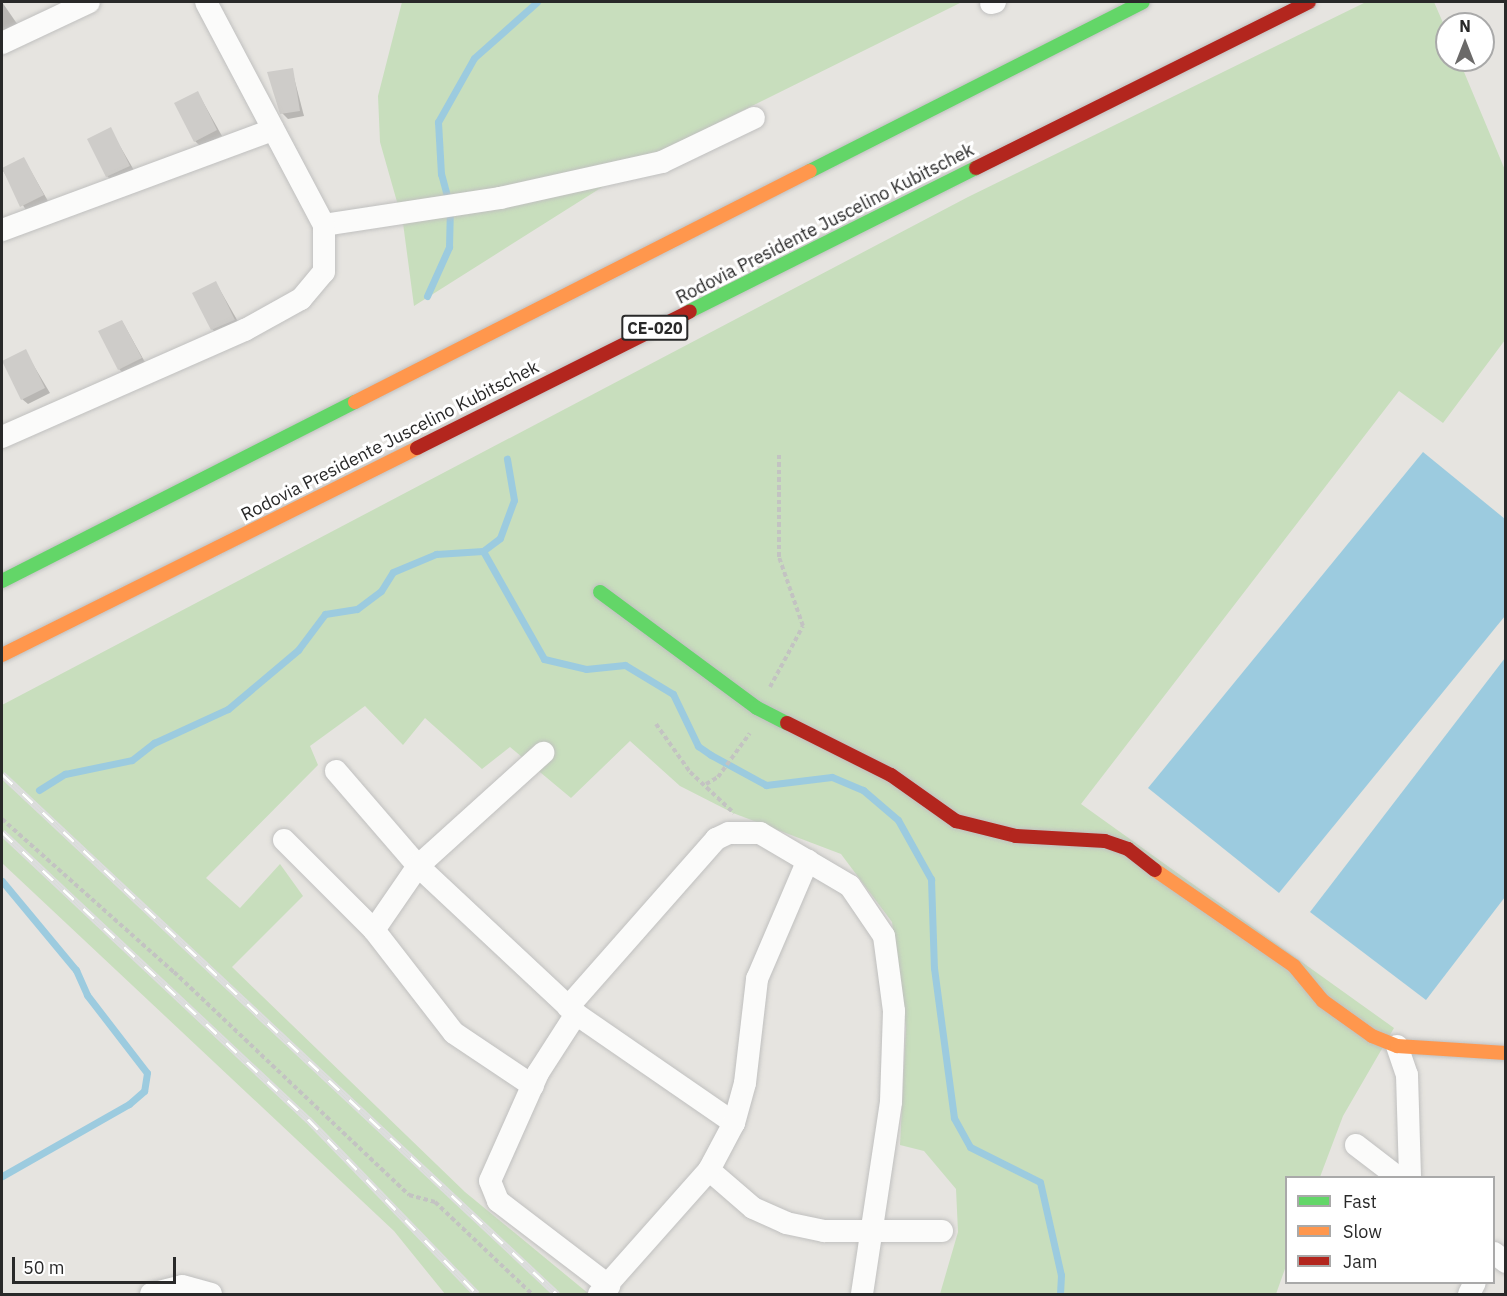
<!DOCTYPE html>
<html>
<head>
<meta charset="utf-8">
<style>
  body { margin:0 }
  #map { position:relative; width:1507px; height:1296px; overflow:hidden; background:#e6e4e0; font-family:"IBM Plex Sans",sans-serif }
  div>[style] { position:absolute }
  .green>* { inset:0; background:#c8debd }
  .water>* { inset:0; background:#9ccbdf }
  .shadow>* { inset:0; background:#0003 }
  .stream>* { height:7px; margin:-3.5px; padding:0 3.5px; transform-origin:3.5px; border-radius:3.5px; background:#9ccbdf }
  .building>* { inset:0; background:#ceccc9 }
  .path>* { height:4px; margin-top:-2px; transform-origin:0; background:repeating-linear-gradient(90deg,#c3c3c2 0 4.5px,transparent 0 7.5px) }
  .roads { filter:drop-shadow(0 0 2px #c0c0bf) drop-shadow(0 0 2px #c0c0bf) }
  .street>* { height:22px; margin:-11px; padding:0 11px; transform-origin:11px; border-radius:11px; background:#fbfbfa }
  .fast>* { height:14px; margin:-7px; padding:0 7px; transform-origin:7px; border-radius:7px; background:#63d668 }
  .slow>* { height:14px; margin:-7px; padding:0 7px; transform-origin:7px; border-radius:7px; background:#ff974d }
  .jam>* { height:14px; margin:-7px; padding:0 7px; transform-origin:7px; border-radius:7px; background:#b3261e }
  .rail>* { height:7px; margin-top:-3.5px; transform-origin:0; background:repeating-linear-gradient(90deg,#fff 0 14px,#ddddde 0 28px); box-sizing:border-box; border-block:2px solid #ddddde }
  span { translate:-50% -50%; white-space:nowrap; text-align:center; line-height:1.15; -webkit-text-stroke:6px #fff; paint-order:stroke }
  .shield-label span { padding:2px 4px; background:#fff; border:2px solid; border-radius:4px; -webkit-text-stroke-width:0 }
  .shield-label { font-size:16px; color:#292929; font-weight:700 }
  .street-label { font-size:18px; color:#292929 }
  .frame { position:absolute; inset:0; border:3px solid #292929; pointer-events:none }
  .legend { position:absolute; left:1285px; top:1176px; width:210px; height:108px; box-sizing:border-box; background:#fff; border:2px solid #a9a9a9; margin:0; padding:8px 10px; list-style:none; font-size:18px; color:#292929 }
  .legend li { display:flex; align-items:center; gap:12px; height:30px }
  .legend b { width:30px; border:2px solid #a9a9a9 }
  .north { position:absolute; left:1435px; top:12px; width:60px; height:60px; box-sizing:border-box; background:#fff; border:2px solid #a9a9a9; border-radius:50%; rotate:0deg; font-size:16px; font-weight:700; line-height:24px; text-align:center; color:#292929 }
  .north::after { content:''; display:block; margin:auto; width:21px; height:27px; background:#6b6a69; clip-path:polygon(50% 0,100% 100%,50% 72%,0 100%) }
  .scale { position:absolute; left:12px; top:1257px; width:164px; height:27px; box-sizing:border-box; border:3px solid #292929; border-top:0; padding-left:8px; font-size:18px; line-height:21px; white-space:nowrap; color:#292929; -webkit-text-stroke:4px #fff; paint-order:stroke }
</style>
</head>
<body>
<div id="map">
  <div class="green">
    <i style="clip-path:polygon(402px 2px,962px 2px,653px 155px,414px 306px,403px 223px,380px 142px,378px 96px)"></i>
    <i style="clip-path:polygon(1366px 2px,1434px 2px,1447px 32px,1447px 60px,1459px 60px,1505px 170px,1505px 340px,1443px 423px,1399px 391px,1081px 804px,1394px 1028px,1343px 1116px,1320px 1177px,1286px 1178px,1286px 1266px,1276px 1294px,940px 1294px,958px 1232px,956px 1189px,924px 1151px,900px 1145px,906px 1028px,892px 922px,841px 854px,733px 813px,680px 786px,630px 741px,571px 798px,510px 747px,482px 769px,425px 718px,403px 745px,365px 706px,310px 746px,318px 765px,206px 878px,240px 908px,280px 864px,303px 896px,232px 967px,465px 1192px,589px 1294px,445px 1294px,394px 1231px,2px 863px,2px 705px,968px 197px)"></i>
  </div>
  <div class="water">
    <i style="clip-path:polygon(1423px 452px,1505px 519px,1505px 616px,1279px 893px,1148px 788px)"></i>
    <i style="clip-path:polygon(1505px 658px,1505px 897px,1426px 1000px,1310px 912px)"></i>
  </div>
  <div class="shadow">
    <i style="clip-path:polygon(2px 2px,20px 28px,2px 38px)"></i>
    <i style="clip-path:polygon(292px 70px,304px 116px,288px 119px,282px 113px)"></i>
    <i style="clip-path:polygon(198px 93px,222px 136px,200px 146px,195px 141px)"></i>
    <i style="clip-path:polygon(110px 129px,135px 172px,113px 182px,107px 176px)"></i>
    <i style="clip-path:polygon(24px 159px,48px 201px,27px 212px,2px 169px)"></i>
    <i style="clip-path:polygon(216px 283px,240px 325px,218px 335px,212px 329px)"></i>
    <i style="clip-path:polygon(122px 321px,146px 364px,125px 375px,119px 369px)"></i>
    <i style="clip-path:polygon(25px 351px,50px 393px,28px 404px,22px 399px)"></i>
  </div>
  <div class="stream">
    <i style="left:427px;top:296px;width:54px;rotate:-65.8deg"></i>
    <i style="left:449px;top:247px;width:40px;rotate:-88.6deg"></i>
    <i style="left:450px;top:207px;width:34px;rotate:-105deg"></i>
    <i style="left:441px;top:174px;width:52px;rotate:-93.3deg"></i>
    <i style="left:438px;top:122px;width:73px;rotate:-60.6deg"></i>
    <i style="left:474px;top:58px;width:84px;rotate:-41.6deg"></i>
    <i style="left:483px;top:551px;width:124px;rotate:60.5deg"></i>
    <i style="left:544px;top:659px;width:43px;rotate:13.4deg"></i>
    <i style="left:586px;top:669px;width:39px;rotate:-6deg"></i>
    <i style="left:625px;top:665px;width:56px;rotate:31.1deg"></i>
    <i style="left:673px;top:694px;width:58px;rotate:64.3deg"></i>
    <i style="left:698px;top:746px;width:16px;rotate:35deg"></i>
    <i style="left:711px;top:755px;width:63px;rotate:28.6deg"></i>
    <i style="left:766px;top:785px;width:66px;rotate:-6.9deg"></i>
    <i style="left:832px;top:777px;width:34px;rotate:23deg"></i>
    <i style="left:863px;top:790px;width:46px;rotate:40.6deg"></i>
    <i style="left:898px;top:820px;width:68px;rotate:60.8deg"></i>
    <i style="left:931px;top:879px;width:89px;rotate:88.1deg"></i>
    <i style="left:934px;top:968px;width:151px;rotate:82.4deg"></i>
    <i style="left:954px;top:1118px;width:33px;rotate:61deg"></i>
    <i style="left:970px;top:1147px;width:78px;rotate:26.6deg"></i>
    <i style="left:1040px;top:1182px;width:95px;rotate:77.3deg"></i>
    <i style="left:1061px;top:1275px;width:19px;rotate:93deg"></i>
    <i style="left:39px;top:790px;width:31px;rotate:-32deg"></i>
    <i style="left:65px;top:774px;width:68px;rotate:-11.8deg"></i>
    <i style="left:132px;top:760px;width:28px;rotate:-38deg"></i>
    <i style="left:154px;top:743px;width:81px;rotate:-24.7deg"></i>
    <i style="left:228px;top:709px;width:92px;rotate:-40.1deg"></i>
    <i style="left:298px;top:650px;width:45px;rotate:-53.1deg"></i>
    <i style="left:325px;top:614px;width:32px;rotate:-9deg"></i>
    <i style="left:357px;top:609px;width:30px;rotate:-37deg"></i>
    <i style="left:381px;top:591px;width:22px;rotate:-58deg"></i>
    <i style="left:393px;top:572px;width:47px;rotate:-22.7deg"></i>
    <i style="left:436px;top:554px;width:47px;rotate:-3.7deg"></i>
    <i style="left:483px;top:551px;width:21px;rotate:-37deg"></i>
    <i style="left:500px;top:538px;width:40px;rotate:-69.8deg"></i>
    <i style="left:514px;top:500px;width:42px;rotate:-99.7deg"></i>
    <i style="left:2px;top:881px;width:116px;rotate:50.3deg"></i>
    <i style="left:76px;top:970px;width:27px;rotate:66deg"></i>
    <i style="left:87px;top:995px;width:98px;rotate:52.4deg"></i>
    <i style="left:147px;top:1073px;width:18px;rotate:99deg"></i>
    <i style="left:144px;top:1091px;width:20px;rotate:139deg"></i>
    <i style="left:129px;top:1104px;width:146px;rotate:150.4deg"></i>
  </div>
  <div class="building">
    <i style="clip-path:polygon(293px 68px,300px 111px,280px 114px,267px 72px)"></i>
    <i style="clip-path:polygon(198px 91px,217px 130px,194px 142px,174px 103px)"></i>
    <i style="clip-path:polygon(111px 127px,130px 166px,106px 177px,87px 139px)"></i>
    <i style="clip-path:polygon(24px 157px,44px 195px,20px 207px,2px 168px)"></i>
    <i style="clip-path:polygon(216px 281px,235px 320px,211px 330px,192px 293px)"></i>
    <i style="clip-path:polygon(122px 320px,142px 358px,118px 370px,98px 331px)"></i>
    <i style="clip-path:polygon(26px 349px,45px 388px,21px 400px,2px 361px)"></i>
  </div>
  <div class="path">
    <i style="left:770px;top:687px;width:69px;rotate:-61.6deg"></i>
    <i style="left:803px;top:626px;width:73px;rotate:-109.2deg"></i>
    <i style="left:779px;top:557px;width:103px;rotate:-90deg"></i>
    <i style="left:656px;top:724px;width:59px;rotate:54.7deg"></i>
    <i style="left:690px;top:772px;width:60px;rotate:43deg"></i>
    <i style="left:706px;top:784px;width:14px;rotate:-30deg"></i>
    <i style="left:718px;top:777px;width:54px;rotate:-54deg"></i>
    <i style="left:2px;top:819px;width:230px;rotate:41.7deg"></i>
    <i style="left:174px;top:972px;width:324px;rotate:43.5deg"></i>
    <i style="left:409px;top:1195px;width:27px;rotate:15deg"></i>
    <i style="left:435px;top:1202px;width:134px;rotate:43.5deg"></i>
  </div>
  <div class="roads">
    <div class="street">
      <i style="left:991px;top:3px;width:4px;rotate:-14deg"></i>
      <i style="left:2px;top:43px;width:96px;rotate:-25.2deg"></i>
      <i style="left:324px;top:225px;width:178px;rotate:-8.7deg"></i>
      <i style="left:500px;top:198px;width:166px;rotate:-12.5deg"></i>
      <i style="left:662px;top:162px;width:102px;rotate:-25.6deg"></i>
      <i style="left:2px;top:230px;width:289px;rotate:-20.3deg"></i>
      <i style="left:2px;top:437px;width:266px;rotate:-23.8deg"></i>
      <i style="left:245px;top:330px;width:64px;rotate:-29deg"></i>
      <i style="left:301px;top:299px;width:35px;rotate:-50deg"></i>
      <i style="left:324px;top:272px;width:47px;rotate:-90deg"></i>
      <i style="left:324px;top:225px;width:252px;rotate:-117.9deg"></i>
      <i style="left:336px;top:771px;width:125px;rotate:49.2deg"></i>
      <i style="left:418px;top:866px;width:216px;rotate:43.1deg"></i>
      <i style="left:576px;top:1014px;width:192px;rotate:34.6deg"></i>
      <i style="left:284px;top:840px;width:127px;rotate:45deg"></i>
      <i style="left:374px;top:930px;width:130px;rotate:52.2deg"></i>
      <i style="left:454px;top:1033px;width:95px;rotate:33.9deg"></i>
      <i style="left:374px;top:930px;width:78px;rotate:-55.5deg"></i>
      <i style="left:418px;top:866px;width:169px;rotate:-42.1deg"></i>
      <i style="left:568px;top:1007px;width:224px;rotate:-48.6deg"></i>
      <i style="left:716px;top:839px;width:14px;rotate:-25deg"></i>
      <i style="left:729px;top:833px;width:31px"></i>
      <i style="left:760px;top:833px;width:104px;rotate:30.5deg"></i>
      <i style="left:850px;top:886px;width:60px;rotate:55.8deg"></i>
      <i style="left:884px;top:936px;width:76px;rotate:82.4deg"></i>
      <i style="left:894px;top:1011px;width:91px;rotate:91.9deg"></i>
      <i style="left:891px;top:1102px;width:194px;rotate:98.6deg"></i>
      <i style="left:576px;top:1014px;width:70px;rotate:122.8deg"></i>
      <i style="left:538px;top:1073px;width:118px;rotate:114deg"></i>
      <i style="left:490px;top:1181px;width:22px;rotate:68deg"></i>
      <i style="left:498px;top:1201px;width:140px;rotate:37.4deg"></i>
      <i style="left:1397px;top:1046px;width:31px;rotate:71deg"></i>
      <i style="left:1407px;top:1075px;width:103px;rotate:88.3deg"></i>
      <i style="left:1356px;top:1145px;width:54px;rotate:37.5deg"></i>
      <i style="left:709px;top:1170px;width:58px;rotate:40.8deg"></i>
      <i style="left:753px;top:1208px;width:36px;rotate:24deg"></i>
      <i style="left:786px;top:1223px;width:39px;rotate:12deg"></i>
      <i style="left:824px;top:1231px;width:118px"></i>
      <i style="left:1494px;top:1253px;width:15px;rotate:37deg"></i>
      <i style="left:151px;top:1294px;width:32px;rotate:-14deg"></i>
      <i style="left:182px;top:1286px;width:30px;rotate:15deg"></i>
      <i style="left:599px;top:1294px;width:166px;rotate:-48.4deg"></i>
      <i style="left:709px;top:1170px;width:53px;rotate:-62deg"></i>
      <i style="left:734px;top:1123px;width:41px;rotate:-74.6deg"></i>
      <i style="left:745px;top:1083px;width:105px;rotate:-83.4deg"></i>
      <i style="left:757px;top:979px;width:129px;rotate:-66.8deg"></i>
      <i style="left:1469px;top:1294px;width:13px;rotate:-63deg"></i>
    </div>
    <div class="fast">
      <i style="left:810px;top:171px;width:373px;rotate:-26.9deg"></i>
      <i style="left:690px;top:311px;width:320px;rotate:-26.6deg"></i>
      <i style="left:2px;top:581px;width:396px;rotate:-26.9deg"></i>
      <i style="left:600px;top:592px;width:195px;rotate:36.5deg"></i>
      <i style="left:757px;top:708px;width:34px;rotate:27deg"></i>
    </div>
    <div class="slow">
      <i style="left:355px;top:402px;width:510px;rotate:-26.92deg"></i>
      <i style="left:2px;top:655px;width:464px;rotate:-26.5deg"></i>
      <i style="left:1155px;top:870px;width:169px;rotate:34.6deg"></i>
      <i style="left:1294px;top:966px;width:45px;rotate:50.4deg"></i>
      <i style="left:1323px;top:1001px;width:60px;rotate:35.5deg"></i>
      <i style="left:1372px;top:1036px;width:27px;rotate:22deg"></i>
      <i style="left:1397px;top:1046px;width:109px;rotate:3.7deg"></i>
    </div>
    <div class="jam">
      <i style="left:976px;top:168px;width:372px;rotate:-26.5deg"></i>
      <i style="left:417px;top:448px;width:305px;rotate:-26.6deg"></i>
      <i style="left:787px;top:723px;width:116px;rotate:26.6deg"></i>
      <i style="left:891px;top:775px;width:80px;rotate:35.3deg"></i>
      <i style="left:956px;top:821px;width:62px;rotate:14deg"></i>
      <i style="left:1016px;top:836px;width:89px;rotate:3.2deg"></i>
      <i style="left:1105px;top:841px;width:24px;rotate:19deg"></i>
      <i style="left:1128px;top:849px;width:34px;rotate:38deg"></i>
    </div>
  </div>
  <div class="rail">
    <i style="left:2px;top:774px;width:761px;rotate:43.14deg"></i>
    <i style="left:2px;top:832px;width:420px;rotate:43.2deg"></i>
    <i style="left:308px;top:1119px;width:243px;rotate:46deg"></i>
  </div>
  <div class="shield-label">
    <span style="left:655px;top:328px">CE-020</span>
  </div>
  <div class="street-label">
    <span style="left:825px;top:224px;rotate:-27deg">Rodovia Presidente Juscelino Kubitschek</span>
    <span style="left:390px;top:441px;rotate:-27deg">Rodovia Presidente Juscelino Kubitschek</span>
  </div>
  <div class="frame"></div>
  <ul class="legend">
  <li><b style="height:8px;background:#63d668"></b>Fast</li>
  <li><b style="height:8px;background:#ff974d"></b>Slow</li>
  <li><b style="height:8px;background:#b3261e"></b>Jam</li>
  </ul>
  <div class="north">N</div>
  <div class="scale">50 m</div>
</div>
</body>
</html>
